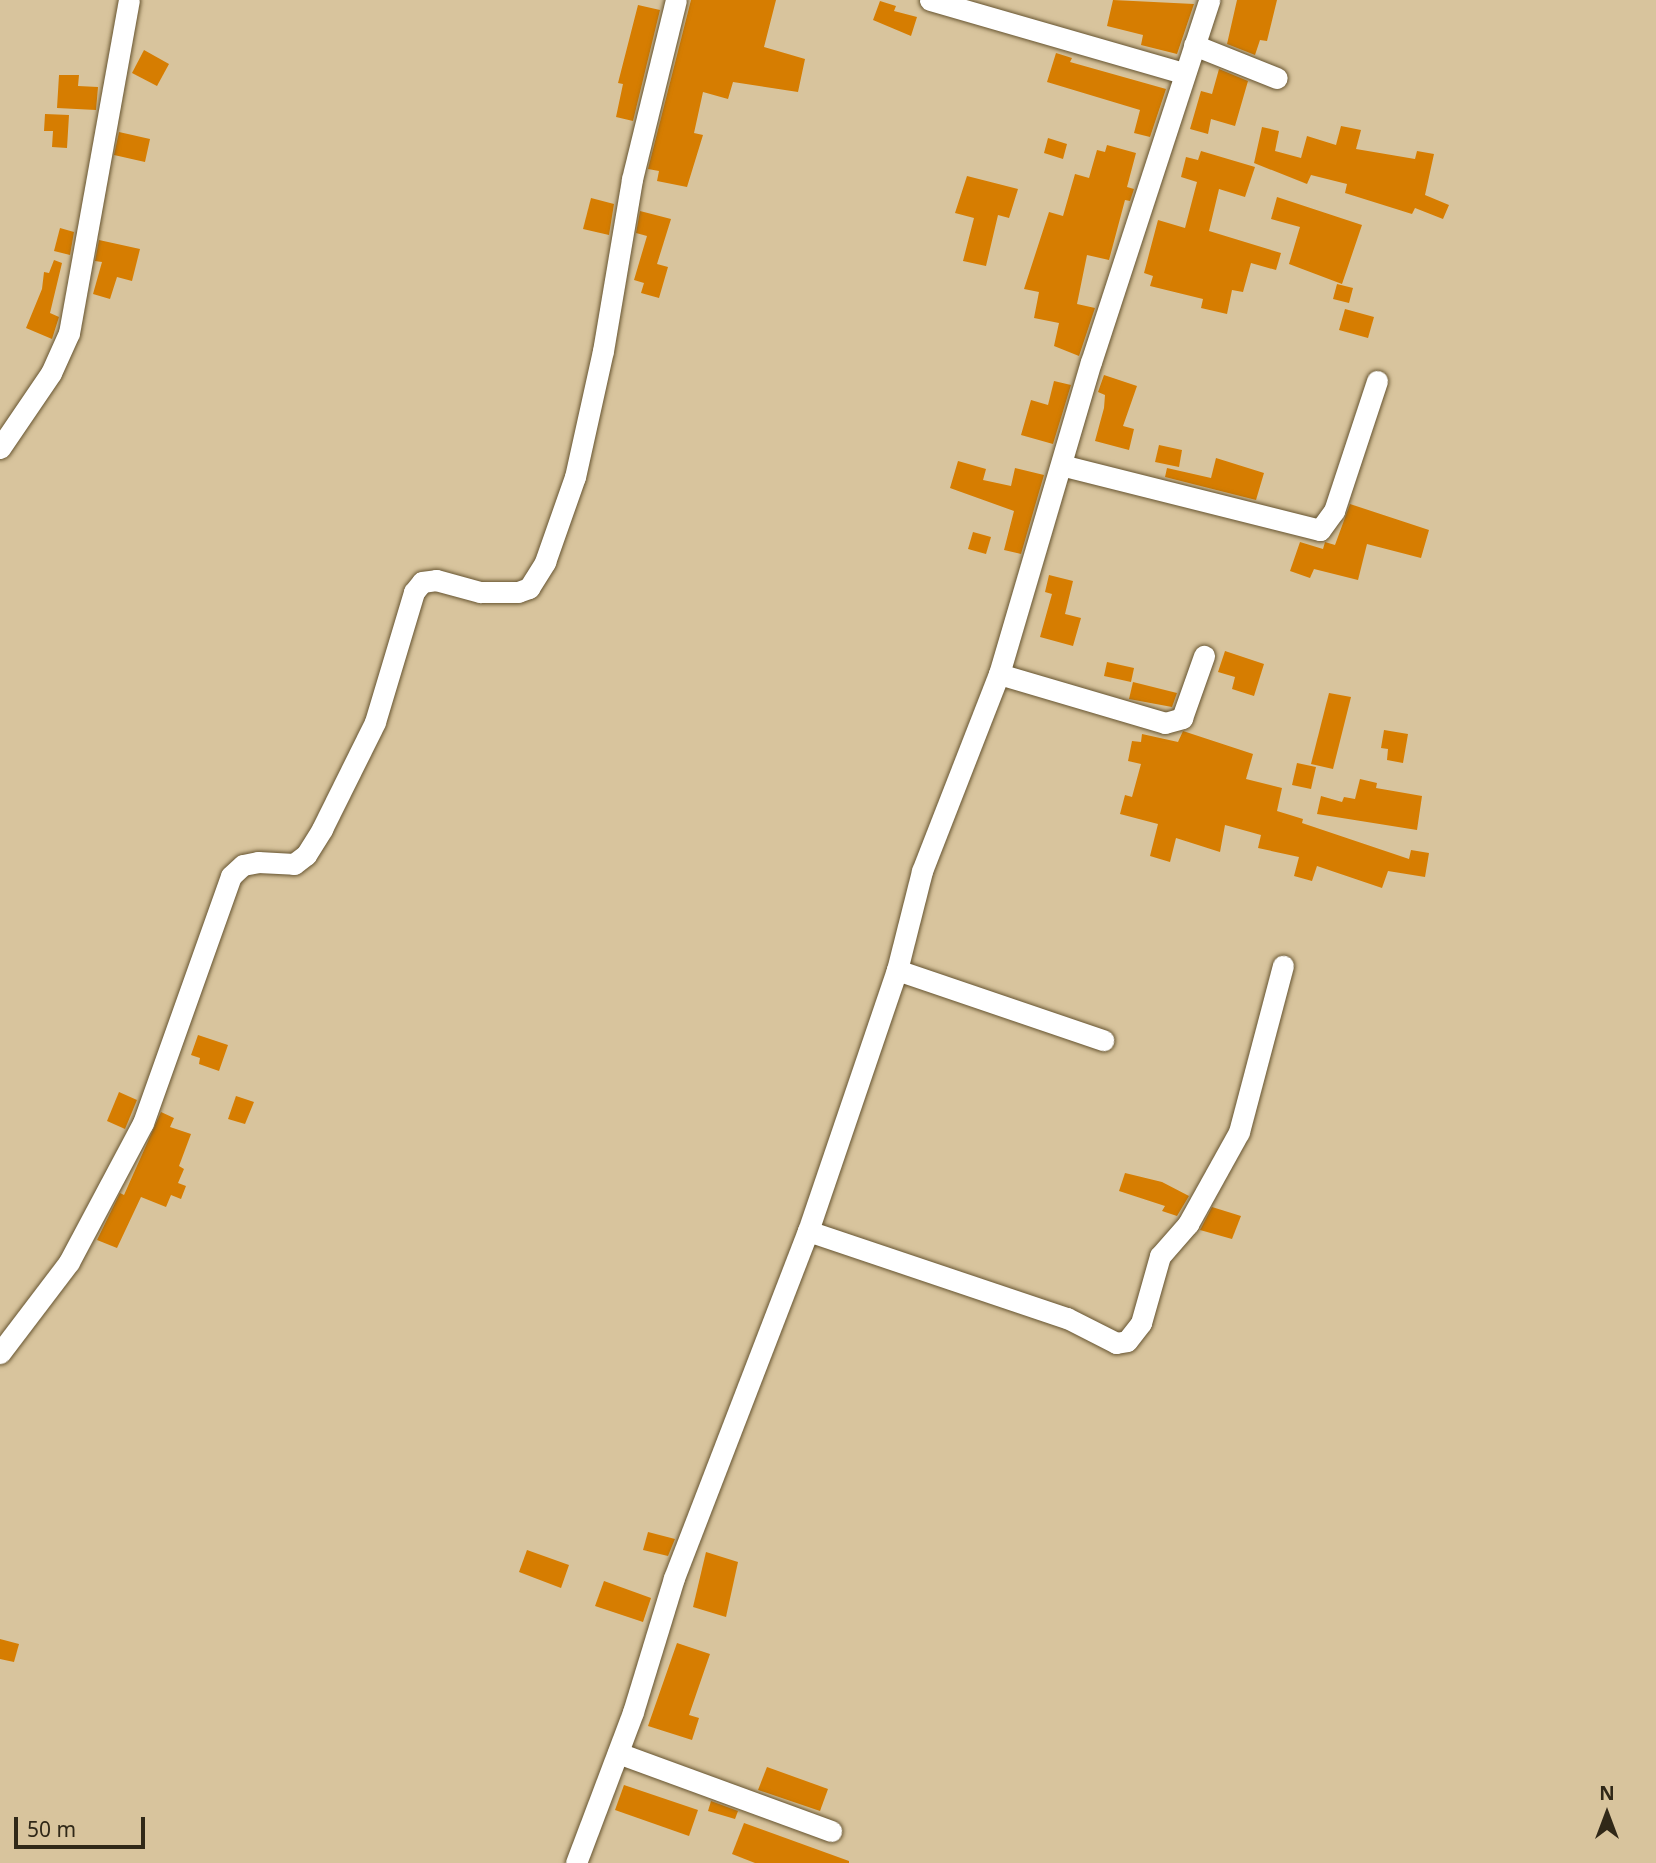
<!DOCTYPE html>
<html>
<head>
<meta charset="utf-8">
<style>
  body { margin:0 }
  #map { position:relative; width:1656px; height:1863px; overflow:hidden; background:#d8c49d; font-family:"Noto Sans",sans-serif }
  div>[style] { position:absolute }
  .building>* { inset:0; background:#d67d01 }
  .roads { filter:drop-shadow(0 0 2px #665430) drop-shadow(0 0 2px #665430) }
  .minor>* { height:21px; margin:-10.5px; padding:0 10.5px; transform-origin:10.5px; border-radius:10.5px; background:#fff }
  span { translate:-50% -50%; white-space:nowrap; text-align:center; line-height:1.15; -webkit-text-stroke:5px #d8c49d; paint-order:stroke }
  .north { position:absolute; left:1572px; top:1779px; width:70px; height:70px; -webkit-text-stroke:5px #d8c49d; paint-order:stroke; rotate:0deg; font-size:19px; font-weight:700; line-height:28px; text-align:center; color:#302818 }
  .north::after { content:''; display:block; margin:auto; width:24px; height:32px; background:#302818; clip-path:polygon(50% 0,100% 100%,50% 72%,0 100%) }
  .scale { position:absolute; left:14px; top:1817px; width:131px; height:32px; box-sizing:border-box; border:4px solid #302818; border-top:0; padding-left:9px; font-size:21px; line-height:24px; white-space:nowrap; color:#302818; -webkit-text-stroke:5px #d8c49d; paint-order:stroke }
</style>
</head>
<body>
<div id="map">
  <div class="building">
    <i style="clip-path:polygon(691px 0,776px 0,764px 47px,805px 59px,798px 92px,733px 82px,728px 99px,703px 92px,694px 133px,703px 135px,687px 187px,657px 181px,659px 171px,648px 169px)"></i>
    <i style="clip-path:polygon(1113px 0,1194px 4px,1177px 54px,1141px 45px,1143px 35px,1107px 26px)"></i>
    <i style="clip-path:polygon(1237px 0,1277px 0,1267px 41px,1260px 40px,1255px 55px,1227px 44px)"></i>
    <i style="clip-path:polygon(880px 1px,896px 6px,894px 11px,917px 17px,911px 36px,873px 20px)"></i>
    <i style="clip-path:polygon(638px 5px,660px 10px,633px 121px,616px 117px,623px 84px,618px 83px)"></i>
    <i style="clip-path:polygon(144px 50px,169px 64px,157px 86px,132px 73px)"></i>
    <i style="clip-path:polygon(1056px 53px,1072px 58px,1070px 62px,1166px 89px,1150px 137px,1134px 133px,1140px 110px,1047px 82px)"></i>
    <i style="clip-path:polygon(1219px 69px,1248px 81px,1235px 126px,1211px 119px,1208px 134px,1190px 129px,1201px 91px,1212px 94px)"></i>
    <i style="clip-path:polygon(59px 75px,79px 75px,78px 86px,98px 87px,96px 110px,57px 108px)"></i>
    <i style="clip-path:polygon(45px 114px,69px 115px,67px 148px,52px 147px,53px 131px,44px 131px)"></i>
    <i style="clip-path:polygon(1341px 126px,1361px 130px,1356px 149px,1415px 159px,1417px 151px,1434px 154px,1425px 195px,1449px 205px,1443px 219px,1415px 208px,1412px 214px,1345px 193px,1347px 184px,1311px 175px,1307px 184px,1254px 163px,1262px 127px,1279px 131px,1275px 151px,1301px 158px,1307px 136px,1336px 145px)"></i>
    <i style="clip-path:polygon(119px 132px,150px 139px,145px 162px,114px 155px)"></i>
    <i style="clip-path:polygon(1048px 138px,1067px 144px,1063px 159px,1044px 153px)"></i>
    <i style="clip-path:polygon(1107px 145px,1136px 153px,1127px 187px,1134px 189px,1130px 201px,1125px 200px,1109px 260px,1087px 255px,1077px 304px,1095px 308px,1079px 356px,1054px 346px,1059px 323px,1034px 318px,1039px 292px,1024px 289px,1049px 212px,1063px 216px,1075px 174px,1089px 178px,1097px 150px,1105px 152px)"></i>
    <i style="clip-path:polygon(1201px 151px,1255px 167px,1245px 197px,1219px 189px,1209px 231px,1281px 253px,1276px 270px,1251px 263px,1243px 292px,1232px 290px,1227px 314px,1201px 308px,1203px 299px,1150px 286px,1153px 276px,1144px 273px,1158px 220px,1185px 228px,1197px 182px,1181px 177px,1186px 157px,1198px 160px)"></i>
    <i style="clip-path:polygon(967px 176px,1018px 189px,1009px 218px,998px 215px,986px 266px,963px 261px,974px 218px,955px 213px)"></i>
    <i style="clip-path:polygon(1277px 197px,1362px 225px,1342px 284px,1289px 264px,1300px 227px,1271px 219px)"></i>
    <i style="clip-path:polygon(591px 198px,614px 204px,609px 235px,583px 229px)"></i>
    <i style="clip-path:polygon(640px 211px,671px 219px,657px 264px,668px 267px,659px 298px,641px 293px,644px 283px,634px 280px,647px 236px,636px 233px)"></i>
    <i style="clip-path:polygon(60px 228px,74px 232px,70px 255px,54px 251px)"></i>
    <i style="clip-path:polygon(99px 240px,140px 249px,132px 281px,117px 277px,110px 299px,93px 294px,102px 262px,95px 261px)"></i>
    <i style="clip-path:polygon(54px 260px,62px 263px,50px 313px,59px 317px,52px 339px,26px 328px,42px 289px,44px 272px,49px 273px)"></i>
    <i style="clip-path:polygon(1337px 284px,1353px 288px,1349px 303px,1333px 299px)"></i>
    <i style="clip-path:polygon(1345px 309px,1374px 317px,1368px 338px,1339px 330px)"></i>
    <i style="clip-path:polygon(1104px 375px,1137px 386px,1123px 426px,1134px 429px,1129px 450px,1095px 441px,1104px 408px,1105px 395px,1098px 392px)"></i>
    <i style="clip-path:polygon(1054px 381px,1071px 385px,1053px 444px,1021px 435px,1031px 400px,1048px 405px)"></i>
    <i style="clip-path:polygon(1159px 445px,1182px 450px,1179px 467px,1155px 462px)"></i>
    <i style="clip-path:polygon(1216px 458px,1264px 473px,1256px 500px,1165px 477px,1167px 468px,1211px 478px)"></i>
    <i style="clip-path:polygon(958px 461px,986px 469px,983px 480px,1011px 486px,1015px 468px,1044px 475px,1021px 554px,1004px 550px,1014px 511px,950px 488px)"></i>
    <i style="clip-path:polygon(1350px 504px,1429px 530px,1421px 558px,1367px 544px,1358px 580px,1314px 569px,1310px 578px,1290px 571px,1300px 542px,1323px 549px,1325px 542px,1335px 545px)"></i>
    <i style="clip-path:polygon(973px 532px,991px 537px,986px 554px,968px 549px)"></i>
    <i style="clip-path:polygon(1049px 575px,1073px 581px,1065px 614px,1081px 618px,1073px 646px,1040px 637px,1052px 594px,1045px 592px)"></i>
    <i style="clip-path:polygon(1225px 651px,1264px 664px,1254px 696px,1232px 689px,1235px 677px,1218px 672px)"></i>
    <i style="clip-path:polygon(1107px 662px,1134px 668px,1131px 682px,1104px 676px)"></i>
    <i style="clip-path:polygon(1133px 682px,1177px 693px,1172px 707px,1129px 699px)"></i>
    <i style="clip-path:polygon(1329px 693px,1351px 697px,1333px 769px,1311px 764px)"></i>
    <i style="clip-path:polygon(1384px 730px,1408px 734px,1403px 763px,1387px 760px,1388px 749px,1381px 748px)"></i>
    <i style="clip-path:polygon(1183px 731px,1253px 754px,1246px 779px,1282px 788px,1277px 811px,1303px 819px,1302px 823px,1409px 859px,1411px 850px,1429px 853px,1425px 877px,1388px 871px,1382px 888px,1317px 866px,1312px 881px,1294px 876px,1299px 857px,1258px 848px,1261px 835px,1225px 825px,1220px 852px,1176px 838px,1170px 862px,1150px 856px,1158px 824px,1120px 814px,1125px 795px,1132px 797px,1141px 764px,1128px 761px,1132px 741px,1141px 742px,1142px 734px,1178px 742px)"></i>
    <i style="clip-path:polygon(1297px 763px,1316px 767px,1311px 789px,1292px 785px)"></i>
    <i style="clip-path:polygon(1360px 779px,1377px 783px,1376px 788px,1422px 796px,1417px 830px,1317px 814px,1321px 796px,1342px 802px,1344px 797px,1355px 799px)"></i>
    <i style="clip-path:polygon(198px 1035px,228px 1045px,219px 1071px,199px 1064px,200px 1058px,191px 1055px)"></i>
    <i style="clip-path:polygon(119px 1092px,137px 1100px,125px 1129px,107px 1121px)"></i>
    <i style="clip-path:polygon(236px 1096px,254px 1102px,245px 1124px,228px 1119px)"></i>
    <i style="clip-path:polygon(161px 1112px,174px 1118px,170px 1127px,191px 1134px,179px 1166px,184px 1169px,178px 1183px,186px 1186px,181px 1199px,171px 1195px,166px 1207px,141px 1197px,117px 1248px,97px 1240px,120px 1193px,124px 1195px)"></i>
    <i style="clip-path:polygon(1125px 1173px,1162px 1182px,1189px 1196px,1177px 1216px,1162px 1211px,1165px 1206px,1119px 1191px)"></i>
    <i style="clip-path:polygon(1212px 1207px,1241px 1216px,1232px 1239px,1200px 1230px)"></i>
    <i style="clip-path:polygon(648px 1532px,675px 1539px,668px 1556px,643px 1550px)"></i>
    <i style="clip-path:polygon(527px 1550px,569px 1565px,561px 1588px,519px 1572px)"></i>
    <i style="clip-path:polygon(706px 1552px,738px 1562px,726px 1617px,693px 1607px)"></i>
    <i style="clip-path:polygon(604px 1581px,651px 1598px,643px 1622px,595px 1606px)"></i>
    <i style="clip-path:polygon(0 1639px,19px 1644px,14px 1662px,0 1659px)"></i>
    <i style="clip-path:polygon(677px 1643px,710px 1654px,689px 1715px,699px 1718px,692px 1740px,648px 1726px)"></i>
    <i style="clip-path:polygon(767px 1767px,828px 1789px,820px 1811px,758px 1790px)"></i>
    <i style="clip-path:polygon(624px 1785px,698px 1810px,689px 1836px,615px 1810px)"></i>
    <i style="clip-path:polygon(711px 1801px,738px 1811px,735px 1819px,708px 1811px)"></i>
    <i style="clip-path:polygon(744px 1823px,849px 1861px,849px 1863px,755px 1863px,732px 1854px)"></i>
  </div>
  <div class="roads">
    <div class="minor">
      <i style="left:930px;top:0;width:263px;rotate:16.1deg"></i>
      <i style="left:1194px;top:45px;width:89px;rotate:21.7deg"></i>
      <i style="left:0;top:448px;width:91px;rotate:-55.8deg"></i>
      <i style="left:51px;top:373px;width:44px;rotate:-65.8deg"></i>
      <i style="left:69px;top:333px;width:338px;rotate:-79.8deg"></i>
      <i style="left:1061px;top:465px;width:267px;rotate:14.1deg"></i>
      <i style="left:1320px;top:530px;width:24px;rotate:-54deg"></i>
      <i style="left:1334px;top:511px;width:137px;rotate:-71.7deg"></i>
      <i style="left:999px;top:674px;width:173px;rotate:16.4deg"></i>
      <i style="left:1165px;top:723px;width:18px;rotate:-16deg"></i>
      <i style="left:1182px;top:718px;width:66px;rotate:-70.5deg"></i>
      <i style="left:897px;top:970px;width:218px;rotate:18.8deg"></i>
      <i style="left:808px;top:1231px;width:273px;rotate:18.6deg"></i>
      <i style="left:1067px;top:1318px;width:55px;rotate:27deg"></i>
      <i style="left:1116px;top:1343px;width:11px;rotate:-10deg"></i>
      <i style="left:1127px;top:1341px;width:23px;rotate:-52deg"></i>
      <i style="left:1141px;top:1323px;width:70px;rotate:-74.2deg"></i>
      <i style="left:1160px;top:1256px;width:43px;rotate:-48.8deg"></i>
      <i style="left:1188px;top:1224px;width:105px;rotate:-61deg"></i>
      <i style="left:1239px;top:1132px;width:172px;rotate:-75.2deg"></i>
      <i style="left:0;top:1353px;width:114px;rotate:-52.8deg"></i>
      <i style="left:69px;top:1262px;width:157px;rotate:-62deg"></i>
      <i style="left:143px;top:1123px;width:262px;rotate:-70.4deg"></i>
      <i style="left:231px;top:876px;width:16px;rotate:-43deg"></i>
      <i style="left:243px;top:865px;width:15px;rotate:-11deg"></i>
      <i style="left:258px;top:862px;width:36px;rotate:3deg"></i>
      <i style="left:294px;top:864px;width:15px;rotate:-37deg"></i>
      <i style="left:306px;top:855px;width:31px;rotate:-58deg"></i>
      <i style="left:322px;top:829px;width:119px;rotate:-63.6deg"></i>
      <i style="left:375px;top:722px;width:136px;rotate:-73.3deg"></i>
      <i style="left:414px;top:592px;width:13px;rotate:-51deg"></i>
      <i style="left:422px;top:582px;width:14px;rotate:-8deg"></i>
      <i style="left:436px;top:580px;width:46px;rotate:15.3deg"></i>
      <i style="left:480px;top:592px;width:38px"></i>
      <i style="left:518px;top:592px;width:12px;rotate:-20deg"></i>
      <i style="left:529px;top:588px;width:31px;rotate:-58deg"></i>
      <i style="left:545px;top:562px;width:90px;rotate:-70.6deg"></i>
      <i style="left:575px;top:477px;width:129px;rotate:-77.5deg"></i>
      <i style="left:603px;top:351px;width:174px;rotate:-80.4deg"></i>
      <i style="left:632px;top:179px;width:184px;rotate:-76.2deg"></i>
      <i style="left:618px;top:1753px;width:227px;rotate:20.1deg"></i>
      <i style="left:576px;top:1863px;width:161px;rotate:-69.3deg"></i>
      <i style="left:633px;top:1712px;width:140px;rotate:-73deg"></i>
      <i style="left:674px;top:1578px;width:372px;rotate:-68.9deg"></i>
      <i style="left:808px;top:1231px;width:276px;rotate:-71.2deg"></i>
      <i style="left:897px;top:970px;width:102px;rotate:-75.8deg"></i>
      <i style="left:922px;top:871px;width:212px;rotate:-68.7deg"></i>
      <i style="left:999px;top:674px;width:325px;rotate:-73.6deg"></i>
      <i style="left:1091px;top:362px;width:381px;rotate:-71.9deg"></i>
    </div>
  </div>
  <div class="north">N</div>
  <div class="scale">50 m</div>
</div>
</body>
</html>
